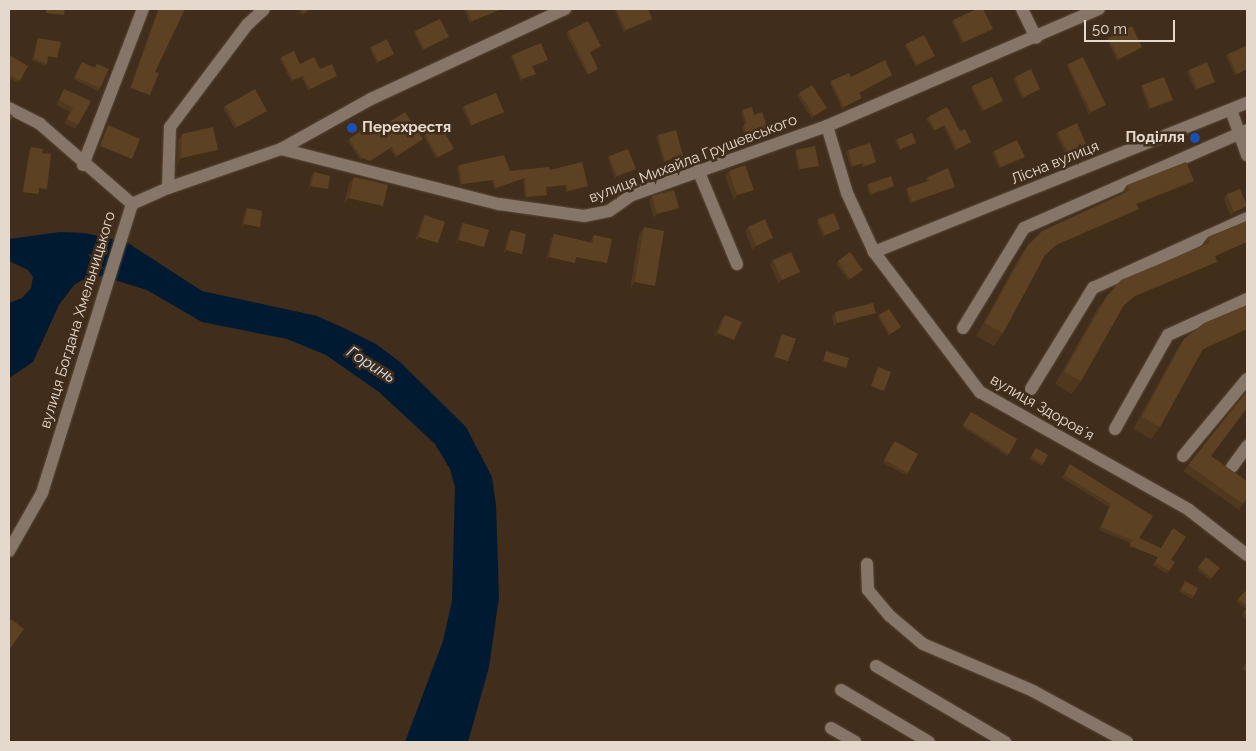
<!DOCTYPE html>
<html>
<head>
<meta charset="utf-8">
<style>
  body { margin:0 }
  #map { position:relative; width:1256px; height:751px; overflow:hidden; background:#402d1b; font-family:Raleway,sans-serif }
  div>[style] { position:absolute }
  .water>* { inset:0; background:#001a32 }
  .roads { filter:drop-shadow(0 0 1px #5a4938) drop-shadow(0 0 1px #5a4938) }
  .minor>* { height:12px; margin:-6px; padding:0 6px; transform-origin:6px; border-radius:6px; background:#857669 }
  .wall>* { inset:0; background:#50381e }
  .shaded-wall>* { inset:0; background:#412e18 }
  .building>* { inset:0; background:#5d4123 }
  .dots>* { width:14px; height:14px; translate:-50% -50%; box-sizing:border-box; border:2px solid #402d1b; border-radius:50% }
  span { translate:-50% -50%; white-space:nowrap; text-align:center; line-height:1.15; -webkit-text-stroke:5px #402d1b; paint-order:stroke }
  .poi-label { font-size:15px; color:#e5d9ce; font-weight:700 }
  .left { translate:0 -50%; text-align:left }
  .right { translate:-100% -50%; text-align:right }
  .street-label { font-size:15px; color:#e5d9ce }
  .water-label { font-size:16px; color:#cee3f7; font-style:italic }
  .frame { position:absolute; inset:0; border:10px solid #e5d9ce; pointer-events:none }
  .scale { position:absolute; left:1084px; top:20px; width:91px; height:22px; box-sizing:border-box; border:2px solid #e5d9ce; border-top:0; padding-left:6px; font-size:15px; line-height:18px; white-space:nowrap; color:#e5d9ce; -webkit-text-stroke:4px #402d1b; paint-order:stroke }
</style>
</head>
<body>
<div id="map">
  <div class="water">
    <i style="clip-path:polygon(60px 232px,85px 233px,128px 243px,202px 291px,317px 316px,344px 328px,376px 344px,400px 362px,466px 427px,492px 477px,496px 505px,499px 597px,489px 667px,468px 742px,405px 742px,443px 641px,452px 601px,455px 487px,450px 469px,435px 444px,379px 392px,326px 355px,287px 339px,202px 322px,147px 290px,102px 276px,89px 276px,74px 285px,59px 305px,33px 362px,9px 378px,9px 303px,22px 298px,31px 288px,33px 277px,28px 270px,9px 261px,9px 239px)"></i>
  </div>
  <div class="roads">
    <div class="minor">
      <i style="left:1022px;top:9px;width:32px;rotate:64deg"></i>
      <i style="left:9px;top:108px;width:35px;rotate:27deg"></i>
      <i style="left:40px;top:124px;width:122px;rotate:41deg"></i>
      <i style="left:1231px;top:110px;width:48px;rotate:70.4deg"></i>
      <i style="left:827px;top:126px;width:70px;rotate:73.4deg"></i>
      <i style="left:847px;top:193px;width:65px;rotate:65.4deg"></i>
      <i style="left:874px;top:252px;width:176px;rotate:52.9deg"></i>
      <i style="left:980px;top:392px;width:240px;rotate:29.4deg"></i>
      <i style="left:1189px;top:510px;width:73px;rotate:37.8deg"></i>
      <i style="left:281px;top:149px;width:225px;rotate:14.2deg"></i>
      <i style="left:499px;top:204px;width:86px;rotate:8deg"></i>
      <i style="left:584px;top:216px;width:25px;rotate:-11deg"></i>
      <i style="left:609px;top:211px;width:28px;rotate:-35deg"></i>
      <i style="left:632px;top:195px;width:207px;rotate:-19.5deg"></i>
      <i style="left:827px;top:126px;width:296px;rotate:-23.3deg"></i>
      <i style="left:83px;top:165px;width:167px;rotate:-69deg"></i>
      <i style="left:698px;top:170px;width:102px;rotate:67.5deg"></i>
      <i style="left:168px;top:188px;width:61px;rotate:-88.1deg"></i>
      <i style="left:170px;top:127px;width:128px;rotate:-53deg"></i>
      <i style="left:247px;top:25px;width:23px;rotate:-43deg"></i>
      <i style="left:874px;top:252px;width:402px;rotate:-21.8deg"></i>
      <i style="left:963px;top:328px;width:117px;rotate:-58.6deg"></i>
      <i style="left:1024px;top:228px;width:244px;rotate:-23.7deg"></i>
      <i style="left:1031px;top:389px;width:119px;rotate:-58.5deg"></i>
      <i style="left:1093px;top:288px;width:169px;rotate:-24.4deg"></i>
      <i style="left:1115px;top:429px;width:108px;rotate:-60.6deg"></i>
      <i style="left:1168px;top:335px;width:87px;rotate:-24.5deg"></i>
      <i style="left:1183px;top:456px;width:100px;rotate:-50.3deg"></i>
      <i style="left:1232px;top:467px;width:26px;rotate:-54deg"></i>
      <i style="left:9px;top:551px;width:67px;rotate:-60.4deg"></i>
      <i style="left:42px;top:493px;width:303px;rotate:-72.7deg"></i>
      <i style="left:132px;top:204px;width:39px;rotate:-24deg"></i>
      <i style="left:168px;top:188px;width:120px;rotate:-19deg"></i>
      <i style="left:281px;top:149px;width:103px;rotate:-29.1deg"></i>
      <i style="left:371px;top:99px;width:214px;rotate:-24.9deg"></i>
      <i style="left:867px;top:564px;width:26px;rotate:88deg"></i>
      <i style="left:868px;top:590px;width:34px;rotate:50deg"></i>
      <i style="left:890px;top:616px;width:43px;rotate:40.3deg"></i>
      <i style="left:923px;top:644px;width:120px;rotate:23.1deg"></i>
      <i style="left:1033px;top:691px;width:107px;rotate:28.5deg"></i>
      <i style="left:876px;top:666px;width:150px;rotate:30.5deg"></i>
      <i style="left:841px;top:690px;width:102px;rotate:30.6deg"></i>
      <i style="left:831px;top:728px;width:28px;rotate:30deg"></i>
    </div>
  </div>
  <div class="wall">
    <i style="clip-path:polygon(158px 9px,185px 9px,155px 72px,149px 97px,129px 90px)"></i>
    <i style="clip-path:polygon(297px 9px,311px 9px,302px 15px)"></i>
    <i style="clip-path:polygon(464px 9px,502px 9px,501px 11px,470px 24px)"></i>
    <i style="clip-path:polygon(617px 9px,651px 21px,624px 33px,615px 11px)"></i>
    <i style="clip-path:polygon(953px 20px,993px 29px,991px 31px,962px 44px,952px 22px)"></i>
    <i style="clip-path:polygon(415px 31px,447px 39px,423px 51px,414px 33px)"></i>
    <i style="clip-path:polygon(568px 31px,601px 46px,599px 48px,590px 53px,597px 71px,588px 76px,566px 34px)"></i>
    <i style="clip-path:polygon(38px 38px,57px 58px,56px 60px,48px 59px,47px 64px,45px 66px,32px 60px,37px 40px)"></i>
    <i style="clip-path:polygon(1108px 38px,1141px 49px,1117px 61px,1107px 40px)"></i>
    <i style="clip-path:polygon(906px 44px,934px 58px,916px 67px,905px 46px)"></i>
    <i style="clip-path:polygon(371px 47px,394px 54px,393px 57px,377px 64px,370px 49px)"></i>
    <i style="clip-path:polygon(1228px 54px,1247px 71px,1235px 76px,1226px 56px)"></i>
    <i style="clip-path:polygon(9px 55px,28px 66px,18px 83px,9px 78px)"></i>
    <i style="clip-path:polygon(512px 55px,548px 60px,546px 62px,533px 68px,536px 74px,534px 76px,521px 82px,511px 57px)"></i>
    <i style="clip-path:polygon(281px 57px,300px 64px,336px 78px,308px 91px,302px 78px,292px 83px,280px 59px)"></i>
    <i style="clip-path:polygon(82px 62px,95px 68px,97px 64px,100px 88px,98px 91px,73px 79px)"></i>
    <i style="clip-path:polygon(1068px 64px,1104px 108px,1089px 115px,1067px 66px)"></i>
    <i style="clip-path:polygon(1189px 70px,1214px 84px,1196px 92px,1187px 72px)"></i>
    <i style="clip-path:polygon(892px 75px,891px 78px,859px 94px,860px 101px,842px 109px,830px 83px,831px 81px,851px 77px)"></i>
    <i style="clip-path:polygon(1015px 77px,1040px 89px,1039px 92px,1022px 99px,1013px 79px)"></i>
    <i style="clip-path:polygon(1142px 85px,1173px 100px,1171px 102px,1149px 110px,1141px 87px)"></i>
    <i style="clip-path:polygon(972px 86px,1002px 103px,982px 112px,971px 88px)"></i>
    <i style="clip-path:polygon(64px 89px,91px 101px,75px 129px,64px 123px,70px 112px,56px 105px)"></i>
    <i style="clip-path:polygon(799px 93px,825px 110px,812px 119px,797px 95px)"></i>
    <i style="clip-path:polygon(225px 106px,267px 111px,265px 113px,235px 129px,223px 108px)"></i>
    <i style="clip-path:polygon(464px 106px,504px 112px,502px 114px,471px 127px,462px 108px)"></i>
    <i style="clip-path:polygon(742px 110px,754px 115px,767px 134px,747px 141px,742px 127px,745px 124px,741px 113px)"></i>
    <i style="clip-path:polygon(928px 117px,960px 131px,971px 142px,970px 145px,955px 151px,944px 127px,934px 132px,926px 119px)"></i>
    <i style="clip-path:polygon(1058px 132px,1085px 147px,1066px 155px,1056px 134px)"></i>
    <i style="clip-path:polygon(182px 134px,214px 157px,177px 165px,178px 140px)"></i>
    <i style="clip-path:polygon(425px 134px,452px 151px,436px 159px,424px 136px)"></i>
    <i style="clip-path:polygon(369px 135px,423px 139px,421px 142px,396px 158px,390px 149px,369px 163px,361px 161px,348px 141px,349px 139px)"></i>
    <i style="clip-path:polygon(658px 135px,683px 156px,682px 158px,664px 163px,656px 137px)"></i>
    <i style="clip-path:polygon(897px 139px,916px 143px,914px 145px,900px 151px,895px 141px)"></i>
    <i style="clip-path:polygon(31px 147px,42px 153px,46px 191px,39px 190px,37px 196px,22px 195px,29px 150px)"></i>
    <i style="clip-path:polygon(796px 150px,817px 168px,799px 172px,795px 152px)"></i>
    <i style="clip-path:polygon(848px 150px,876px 162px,875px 164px,863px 168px,862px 165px,851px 168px,846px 153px)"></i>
    <i style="clip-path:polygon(994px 151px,1023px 159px,1000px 170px,992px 153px)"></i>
    <i style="clip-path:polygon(609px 156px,635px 171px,615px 179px,608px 158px)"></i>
    <i style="clip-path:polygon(459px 165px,510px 171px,550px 170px,588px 186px,586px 188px,566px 193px,565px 187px,546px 189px,546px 198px,525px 199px,523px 180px,495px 190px,492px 182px,460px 186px,457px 167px)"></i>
    <i style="clip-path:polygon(729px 171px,750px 194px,734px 200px,725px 176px)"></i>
    <i style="clip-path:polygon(314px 172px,324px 194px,308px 190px,311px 177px)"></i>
    <i style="clip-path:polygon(354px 177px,383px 206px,379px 212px,344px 204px,349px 183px)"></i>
    <i style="clip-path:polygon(928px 177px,954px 189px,910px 204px,906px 190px,907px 188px,927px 182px,926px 179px)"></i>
    <i style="clip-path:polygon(868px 184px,894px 186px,893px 188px,870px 196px,867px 186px)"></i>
    <i style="clip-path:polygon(1127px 185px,1185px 194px,1137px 213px,1130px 222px,1047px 257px,1041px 263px,1003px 333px,994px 346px,976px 336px,1019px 258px,1028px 245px,1120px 196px)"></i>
    <i style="clip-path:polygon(1227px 194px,1245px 210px,1231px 216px,1224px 199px)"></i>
    <i style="clip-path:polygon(652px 196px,679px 208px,676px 212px,654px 218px,649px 200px)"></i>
    <i style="clip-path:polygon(247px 208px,260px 227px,256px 231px,241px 229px,244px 213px)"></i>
    <i style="clip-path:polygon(425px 215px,438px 243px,435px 248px,415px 241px,422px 220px)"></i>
    <i style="clip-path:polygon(818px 219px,838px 231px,823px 237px,817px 222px)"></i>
    <i style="clip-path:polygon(1247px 221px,1247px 251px,1216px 264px,1209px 274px,1126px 309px,1118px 315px,1081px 381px,1072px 394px,1055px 384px,1098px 308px,1107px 296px,1201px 246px,1208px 237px)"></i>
    <i style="clip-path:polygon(463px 223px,484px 247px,481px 251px,456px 245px,460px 228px)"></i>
    <i style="clip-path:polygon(644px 227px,651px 292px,630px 289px,639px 234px)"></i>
    <i style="clip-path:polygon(748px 227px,770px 243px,752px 250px,745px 231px)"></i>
    <i style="clip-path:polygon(511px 230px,522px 254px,519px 258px,503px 255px,508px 235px)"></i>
    <i style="clip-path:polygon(554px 234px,591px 243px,591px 240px,594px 235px,607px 263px,604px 267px,575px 261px,571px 267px,546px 261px,551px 239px)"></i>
    <i style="clip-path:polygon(773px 260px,800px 272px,797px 276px,779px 284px,770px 265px)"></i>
    <i style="clip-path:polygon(838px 261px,861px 272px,849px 281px,836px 264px)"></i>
    <i style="clip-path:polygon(1247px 305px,1247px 337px,1196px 360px,1160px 427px,1151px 439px,1133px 429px,1176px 351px,1184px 339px)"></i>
    <i style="clip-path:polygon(835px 312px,873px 318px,834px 327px,832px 316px)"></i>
    <i style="clip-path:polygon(725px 315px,731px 344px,714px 337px,722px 319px)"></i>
    <i style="clip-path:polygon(879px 315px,901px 327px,899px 329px,889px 336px,878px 317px)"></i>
    <i style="clip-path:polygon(782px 334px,787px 363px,773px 359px,780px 337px)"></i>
    <i style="clip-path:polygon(971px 412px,1017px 439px,1007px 456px,962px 427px)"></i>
    <i style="clip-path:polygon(893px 443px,908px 473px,906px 475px,883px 463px)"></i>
    <i style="clip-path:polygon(1036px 448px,1048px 455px,1042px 466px,1029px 459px)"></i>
    <i style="clip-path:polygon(1211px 456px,1247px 498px,1239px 510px,1183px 471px,1188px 465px)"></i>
    <i style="clip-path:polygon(1068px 467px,1153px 516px,1139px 538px,1175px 562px,1167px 574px,1153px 565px,1156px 560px,1128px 549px,1130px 543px,1099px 530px,1109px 507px,1062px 478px)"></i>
    <i style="clip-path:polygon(1206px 557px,1220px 568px,1210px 580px,1197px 570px)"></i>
    <i style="clip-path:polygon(1185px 581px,1194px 596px,1192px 599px,1179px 592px)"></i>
    <i style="clip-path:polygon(1247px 593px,1247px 620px,1242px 615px,1246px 609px,1236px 601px,1238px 599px)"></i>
    <i style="clip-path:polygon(1247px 660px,1247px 672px,1242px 669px)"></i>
  </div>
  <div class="shaded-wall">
    <i style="clip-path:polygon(502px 9px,501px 11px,470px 24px,472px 21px)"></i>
    <i style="clip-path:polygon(46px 13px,64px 15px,63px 17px,44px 15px)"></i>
    <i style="clip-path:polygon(652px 19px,651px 21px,624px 33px,626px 30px)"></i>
    <i style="clip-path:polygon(993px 29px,991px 31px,962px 44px,964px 42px)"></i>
    <i style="clip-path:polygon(449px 37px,447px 39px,423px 51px,424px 49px)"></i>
    <i style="clip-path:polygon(601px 46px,599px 48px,588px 54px,590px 52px)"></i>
    <i style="clip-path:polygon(1142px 47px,1141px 49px,1117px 61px,1119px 59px)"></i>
    <i style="clip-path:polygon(394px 54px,393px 57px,377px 64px,378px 62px)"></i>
    <i style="clip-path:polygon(48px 56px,57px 58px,56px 60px,47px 59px)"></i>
    <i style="clip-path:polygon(935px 56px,934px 58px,916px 67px,917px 65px)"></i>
    <i style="clip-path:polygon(548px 60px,546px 62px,531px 68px,532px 66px)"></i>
    <i style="clip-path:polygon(598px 69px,597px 71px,588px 76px,589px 74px)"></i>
    <i style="clip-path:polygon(1247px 69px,1247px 71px,1235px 76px,1237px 74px)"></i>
    <i style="clip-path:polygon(536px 74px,534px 76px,521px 82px,522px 79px)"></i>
    <i style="clip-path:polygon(892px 75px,891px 78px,857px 95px,859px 93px)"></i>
    <i style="clip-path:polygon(303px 76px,302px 78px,292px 83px,293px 80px)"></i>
    <i style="clip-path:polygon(337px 76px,336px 78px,308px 91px,310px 89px)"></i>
    <i style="clip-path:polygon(1215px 82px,1214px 84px,1196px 92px,1197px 89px)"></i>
    <i style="clip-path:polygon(131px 88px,150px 95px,149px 97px,129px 90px)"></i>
    <i style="clip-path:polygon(1040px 89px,1039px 92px,1022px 99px,1024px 97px)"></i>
    <i style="clip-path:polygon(862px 98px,860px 101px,842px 109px,844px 107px)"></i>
    <i style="clip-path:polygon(1173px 100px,1171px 102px,1149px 110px,1151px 108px)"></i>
    <i style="clip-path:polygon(1003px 101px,1002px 103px,982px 112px,984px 110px)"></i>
    <i style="clip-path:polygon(1106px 105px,1104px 108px,1089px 115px,1091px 112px)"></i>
    <i style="clip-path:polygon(827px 108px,825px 110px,812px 119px,814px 116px)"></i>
    <i style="clip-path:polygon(267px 111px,265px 113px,235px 129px,237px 127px)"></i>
    <i style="clip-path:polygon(504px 112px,502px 114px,471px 127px,472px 125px)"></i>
    <i style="clip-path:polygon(945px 125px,944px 127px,934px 132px,935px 130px)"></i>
    <i style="clip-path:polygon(769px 132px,767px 134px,747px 141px,748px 139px)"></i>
    <i style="clip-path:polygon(423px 139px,421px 142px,396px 158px,397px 156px)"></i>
    <i style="clip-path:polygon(971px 142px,970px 145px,955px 151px,957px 149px)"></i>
    <i style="clip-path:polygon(916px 143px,914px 145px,900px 151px,901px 149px)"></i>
    <i style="clip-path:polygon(1086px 144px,1085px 147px,1066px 155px,1068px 153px)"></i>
    <i style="clip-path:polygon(100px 146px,132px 159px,130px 161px,98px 148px)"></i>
    <i style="clip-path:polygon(392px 147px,390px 149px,369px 163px,361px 161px,362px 158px)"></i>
    <i style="clip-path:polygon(454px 149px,452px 151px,436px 159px,438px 157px)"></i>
    <i style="clip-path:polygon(218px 150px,214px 157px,177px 165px,181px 158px)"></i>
    <i style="clip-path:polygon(683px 156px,682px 158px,664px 163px,665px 161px)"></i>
    <i style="clip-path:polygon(1025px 157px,1023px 159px,1000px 170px,1001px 167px)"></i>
    <i style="clip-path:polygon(876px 162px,875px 164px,863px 168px,865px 166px)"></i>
    <i style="clip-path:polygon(863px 163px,862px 165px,851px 168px,853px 166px)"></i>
    <i style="clip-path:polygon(819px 166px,817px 168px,799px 172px,800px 169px)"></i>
    <i style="clip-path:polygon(636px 169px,635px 171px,615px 179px,617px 176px)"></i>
    <i style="clip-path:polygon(525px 178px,523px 180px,495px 190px,496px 188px)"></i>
    <i style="clip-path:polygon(493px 180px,492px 182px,460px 186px,462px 184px)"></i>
    <i style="clip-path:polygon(1194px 181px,1185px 194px,1137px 213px,1130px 222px,1047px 257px,1037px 268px,1045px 255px,1056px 245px,1136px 204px)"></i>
    <i style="clip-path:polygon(566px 185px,565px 187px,545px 189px,546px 187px)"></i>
    <i style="clip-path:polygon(311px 186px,328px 189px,324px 194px,308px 190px)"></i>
    <i style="clip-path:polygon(588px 186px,586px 188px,566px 193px,568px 191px)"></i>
    <i style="clip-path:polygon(894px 186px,893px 188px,870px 196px,872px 194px)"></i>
    <i style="clip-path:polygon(955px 187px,954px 189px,910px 204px,912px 202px)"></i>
    <i style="clip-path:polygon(39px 188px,47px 189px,46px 191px,38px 190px)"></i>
    <i style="clip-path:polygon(754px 190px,750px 194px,734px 200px,737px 195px)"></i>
    <i style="clip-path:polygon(23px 192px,39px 194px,37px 196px,22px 195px)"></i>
    <i style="clip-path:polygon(547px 195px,546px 198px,525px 199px,527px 197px)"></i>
    <i style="clip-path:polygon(349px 198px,383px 206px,379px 212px,344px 204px)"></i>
    <i style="clip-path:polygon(1247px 206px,1245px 210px,1231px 216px,1234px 212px)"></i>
    <i style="clip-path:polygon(679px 208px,676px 212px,654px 218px,657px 214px)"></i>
    <i style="clip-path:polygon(244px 224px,260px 227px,256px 231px,241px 229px)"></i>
    <i style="clip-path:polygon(840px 229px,838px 231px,823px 237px,825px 235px)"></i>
    <i style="clip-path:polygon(419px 237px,438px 243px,435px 248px,415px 241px)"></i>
    <i style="clip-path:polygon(773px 238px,770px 243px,752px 250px,756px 246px)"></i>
    <i style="clip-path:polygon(459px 240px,484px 247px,481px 251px,456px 245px)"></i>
    <i style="clip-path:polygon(1247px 242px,1247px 251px,1216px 264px,1209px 274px,1126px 309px,1115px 318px,1124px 305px,1135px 296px,1215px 256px)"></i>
    <i style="clip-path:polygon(506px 250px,522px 254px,519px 258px,503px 255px)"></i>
    <i style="clip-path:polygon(549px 257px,575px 263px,571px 267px,546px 261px)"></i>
    <i style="clip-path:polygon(576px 257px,607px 263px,604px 267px,573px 261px)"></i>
    <i style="clip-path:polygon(863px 270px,861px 272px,849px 281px,850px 279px)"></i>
    <i style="clip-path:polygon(800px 272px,797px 276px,779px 284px,782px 280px)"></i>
    <i style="clip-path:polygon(635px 282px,655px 286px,651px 292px,630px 289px)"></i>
    <i style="clip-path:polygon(876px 313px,873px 318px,834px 327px,837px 323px)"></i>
    <i style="clip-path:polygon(901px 327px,899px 329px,889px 336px,890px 334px)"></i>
    <i style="clip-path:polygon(1247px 329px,1247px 337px,1194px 361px,1203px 349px)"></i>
    <i style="clip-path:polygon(718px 333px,734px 340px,731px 344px,714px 337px)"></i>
    <i style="clip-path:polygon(775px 357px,788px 361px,787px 363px,773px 359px)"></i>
    <i style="clip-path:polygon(823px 361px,846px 368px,845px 370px,821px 363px)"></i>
    <i style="clip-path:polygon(871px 386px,884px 391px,883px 394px,869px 389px)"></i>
    <i style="clip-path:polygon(1130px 546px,1158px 557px,1156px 560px,1128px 549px)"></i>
  </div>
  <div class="building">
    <i style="clip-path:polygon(46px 9px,65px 9px,64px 15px,46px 13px)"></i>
    <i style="clip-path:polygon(159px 9px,185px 9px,155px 72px,159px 73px,150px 95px,131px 88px)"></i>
    <i style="clip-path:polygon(300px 9px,310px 9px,304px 13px)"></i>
    <i style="clip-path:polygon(467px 9px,502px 9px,472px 21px)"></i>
    <i style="clip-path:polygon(616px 9px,648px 9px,652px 19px,626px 30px)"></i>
    <i style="clip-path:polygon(977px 9px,983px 9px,993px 29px,964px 42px,953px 20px)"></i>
    <i style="clip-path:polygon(440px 19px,449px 37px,424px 49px,415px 31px)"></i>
    <i style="clip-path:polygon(588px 21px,601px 46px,590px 52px,598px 69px,589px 74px,568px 31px)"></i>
    <i style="clip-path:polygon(1132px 26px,1142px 47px,1119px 59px,1108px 38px)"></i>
    <i style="clip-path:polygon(924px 35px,935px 56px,917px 65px,906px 44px)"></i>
    <i style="clip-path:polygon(38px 38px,61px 42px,57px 58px,48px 56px,47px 64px,34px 58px)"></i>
    <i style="clip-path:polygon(387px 39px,394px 54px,378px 62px,371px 47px)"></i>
    <i style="clip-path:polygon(541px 43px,548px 60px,532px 66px,536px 74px,522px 79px,512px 55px)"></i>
    <i style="clip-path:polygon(1246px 46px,1247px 48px,1247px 69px,1237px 74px,1228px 54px)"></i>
    <i style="clip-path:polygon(294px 51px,300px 64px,314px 57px,320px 69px,332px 64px,337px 76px,310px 89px,303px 76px,293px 80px,281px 57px)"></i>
    <i style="clip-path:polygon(9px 55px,28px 66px,20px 81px,9px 75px)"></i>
    <i style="clip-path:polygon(1083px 57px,1106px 105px,1091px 112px,1068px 64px)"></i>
    <i style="clip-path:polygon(885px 60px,892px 75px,859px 93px,862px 98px,844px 107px,831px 81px,849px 73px,851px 77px)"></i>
    <i style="clip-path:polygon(82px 62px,95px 68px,97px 64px,109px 69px,100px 88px,75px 77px)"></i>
    <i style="clip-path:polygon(1207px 62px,1215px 82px,1197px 89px,1189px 70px)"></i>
    <i style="clip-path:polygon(1031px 69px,1040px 89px,1024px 97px,1015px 77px)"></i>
    <i style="clip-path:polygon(992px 77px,1003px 101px,984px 110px,972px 86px)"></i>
    <i style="clip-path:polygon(1164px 77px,1173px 100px,1151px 108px,1142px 85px)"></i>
    <i style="clip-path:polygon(812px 85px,827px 108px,814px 116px,799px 93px)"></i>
    <i style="clip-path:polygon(64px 89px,91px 101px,78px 125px,67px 119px,73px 108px,59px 100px)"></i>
    <i style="clip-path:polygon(255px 89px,267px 111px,237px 127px,225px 106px)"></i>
    <i style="clip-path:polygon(496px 93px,504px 112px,472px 125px,464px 106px)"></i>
    <i style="clip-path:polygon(752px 107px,754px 115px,762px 112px,769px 132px,748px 139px,744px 124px,747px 123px,742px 110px)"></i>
    <i style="clip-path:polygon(947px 107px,960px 131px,965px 129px,971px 142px,957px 149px,945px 125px,935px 130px,928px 117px)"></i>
    <i style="clip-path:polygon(405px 112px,423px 139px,397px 156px,392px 147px,370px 161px,362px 158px,349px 139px,365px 128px,369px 135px)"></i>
    <i style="clip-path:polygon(9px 113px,13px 116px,9px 124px)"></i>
    <i style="clip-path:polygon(1077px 123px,1086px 144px,1068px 153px,1058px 132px)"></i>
    <i style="clip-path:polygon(108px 125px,140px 139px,132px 159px,100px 146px)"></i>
    <i style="clip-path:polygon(441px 126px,454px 149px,438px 157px,425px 134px)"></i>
    <i style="clip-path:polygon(213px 127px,218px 150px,181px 158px,182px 134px)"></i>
    <i style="clip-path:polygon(676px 130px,683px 156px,665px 161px,658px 135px)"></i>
    <i style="clip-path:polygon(912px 133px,916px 143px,901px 149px,897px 139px)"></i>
    <i style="clip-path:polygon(1017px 140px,1025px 157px,1001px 167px,994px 151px)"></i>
    <i style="clip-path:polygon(870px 143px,876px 162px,865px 166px,863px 163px,853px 166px,848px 150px)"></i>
    <i style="clip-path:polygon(815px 146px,819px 166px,800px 169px,796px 150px)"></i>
    <i style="clip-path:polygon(31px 147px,43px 149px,42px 153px,51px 154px,47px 189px,39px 188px,39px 194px,23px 192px)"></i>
    <i style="clip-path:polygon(628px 149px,636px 169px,617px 176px,609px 156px)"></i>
    <i style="clip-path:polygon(504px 155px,510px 171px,549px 167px,550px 170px,582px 162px,588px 186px,568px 191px,566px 185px,546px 187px,547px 195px,527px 197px,525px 178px,496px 188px,493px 180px,462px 184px,459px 165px)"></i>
    <i style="clip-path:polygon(1186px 162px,1194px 181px,1136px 204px,1139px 209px,1056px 245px,1045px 255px,1003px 333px,985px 323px,1028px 245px,1042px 231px,1129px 191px,1127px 185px)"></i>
    <i style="clip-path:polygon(745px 165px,754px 190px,737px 195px,729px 171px)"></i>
    <i style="clip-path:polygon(948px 168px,955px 187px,912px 202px,907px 188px,929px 181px,928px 177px)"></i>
    <i style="clip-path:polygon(314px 172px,330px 176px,328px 189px,311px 186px)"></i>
    <i style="clip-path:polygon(891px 176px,894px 186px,872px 194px,868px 184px)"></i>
    <i style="clip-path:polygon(354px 177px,388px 185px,383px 206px,349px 198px)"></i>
    <i style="clip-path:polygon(1240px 189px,1247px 206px,1234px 212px,1227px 194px)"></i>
    <i style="clip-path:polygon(674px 190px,679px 208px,657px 214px,652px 196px)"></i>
    <i style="clip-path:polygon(247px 208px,262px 211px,260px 227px,244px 224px)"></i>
    <i style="clip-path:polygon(834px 213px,840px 229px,825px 235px,818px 219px)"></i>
    <i style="clip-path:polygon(425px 215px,445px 222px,438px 243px,419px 237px)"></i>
    <i style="clip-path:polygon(765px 219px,773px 238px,756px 246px,748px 227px)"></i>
    <i style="clip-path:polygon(1247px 221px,1247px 242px,1215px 256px,1217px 262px,1135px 296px,1124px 305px,1081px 381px,1064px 372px,1107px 296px,1121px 280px,1210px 243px,1208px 237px)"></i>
    <i style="clip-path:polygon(463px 223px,489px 230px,484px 247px,459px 240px)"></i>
    <i style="clip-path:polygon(644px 227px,664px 231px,655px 286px,635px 282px)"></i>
    <i style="clip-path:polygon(511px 230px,526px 234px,522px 254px,506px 250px)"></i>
    <i style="clip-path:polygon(554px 234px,593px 243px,594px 235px,612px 239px,607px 263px,576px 257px,575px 263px,549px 257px)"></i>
    <i style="clip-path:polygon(791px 252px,800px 272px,782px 280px,773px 260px)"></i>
    <i style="clip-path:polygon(850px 252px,863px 270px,850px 279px,838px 261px)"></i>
    <i style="clip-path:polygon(873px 303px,876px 313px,837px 323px,835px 312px)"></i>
    <i style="clip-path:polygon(1247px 305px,1247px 329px,1203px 349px,1160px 427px,1142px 417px,1184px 339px,1204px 323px)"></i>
    <i style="clip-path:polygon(889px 309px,901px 327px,890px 334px,879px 315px)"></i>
    <i style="clip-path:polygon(725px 315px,742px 322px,734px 340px,718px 333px)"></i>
    <i style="clip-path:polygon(782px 334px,796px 339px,788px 361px,775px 357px)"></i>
    <i style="clip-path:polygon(826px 351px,849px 358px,846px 368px,823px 361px)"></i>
    <i style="clip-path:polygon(878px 367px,891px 372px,884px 391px,871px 386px)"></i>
    <i style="clip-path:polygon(1247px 391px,1247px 408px,1211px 456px,1247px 481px,1247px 498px,1243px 504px,1188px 465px)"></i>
    <i style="clip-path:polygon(971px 412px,1017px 439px,1009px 454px,963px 425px)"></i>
    <i style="clip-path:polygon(895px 441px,918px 454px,908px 473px,884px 460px)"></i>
    <i style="clip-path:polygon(1036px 448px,1048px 455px,1043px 464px,1031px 457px)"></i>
    <i style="clip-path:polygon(1070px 464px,1153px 516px,1139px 538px,1161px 548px,1173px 528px,1186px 537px,1171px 560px,1175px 562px,1169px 571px,1155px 562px,1158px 557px,1130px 546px,1132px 540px,1101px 527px,1111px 504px,1064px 475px)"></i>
    <i style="clip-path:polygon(1206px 557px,1220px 568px,1211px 578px,1198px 567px)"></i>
    <i style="clip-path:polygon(1185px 581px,1198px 588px,1194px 596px,1181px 590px)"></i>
    <i style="clip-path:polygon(1245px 591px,1247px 593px,1247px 606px,1238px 599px)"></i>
    <i style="clip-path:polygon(1247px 607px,1247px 616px,1244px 613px)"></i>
    <i style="clip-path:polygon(11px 619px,24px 629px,9px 650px,9px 622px)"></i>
  </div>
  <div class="dots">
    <i style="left:352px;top:128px;background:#1a4fb4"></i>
    <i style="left:1195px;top:138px;background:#1a4fb4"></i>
  </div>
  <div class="poi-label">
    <span class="left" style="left:362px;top:128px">Перехрестя</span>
    <span class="right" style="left:1185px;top:138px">Поділля</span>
  </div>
  <div class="street-label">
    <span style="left:693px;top:159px;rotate:-21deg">вулиця Михайла Грушевського</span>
    <span style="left:1055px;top:163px;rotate:-22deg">Лісна вулиця</span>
    <span style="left:78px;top:320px;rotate:-73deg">вулиця Богдана Хмельницького</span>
    <span style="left:1042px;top:408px;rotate:30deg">вулиця Здоровʼя</span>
  </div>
  <div class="water-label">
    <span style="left:371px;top:365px;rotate:32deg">Горинь</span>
  </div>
  <div class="frame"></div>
  <div class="scale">50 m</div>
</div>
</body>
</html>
